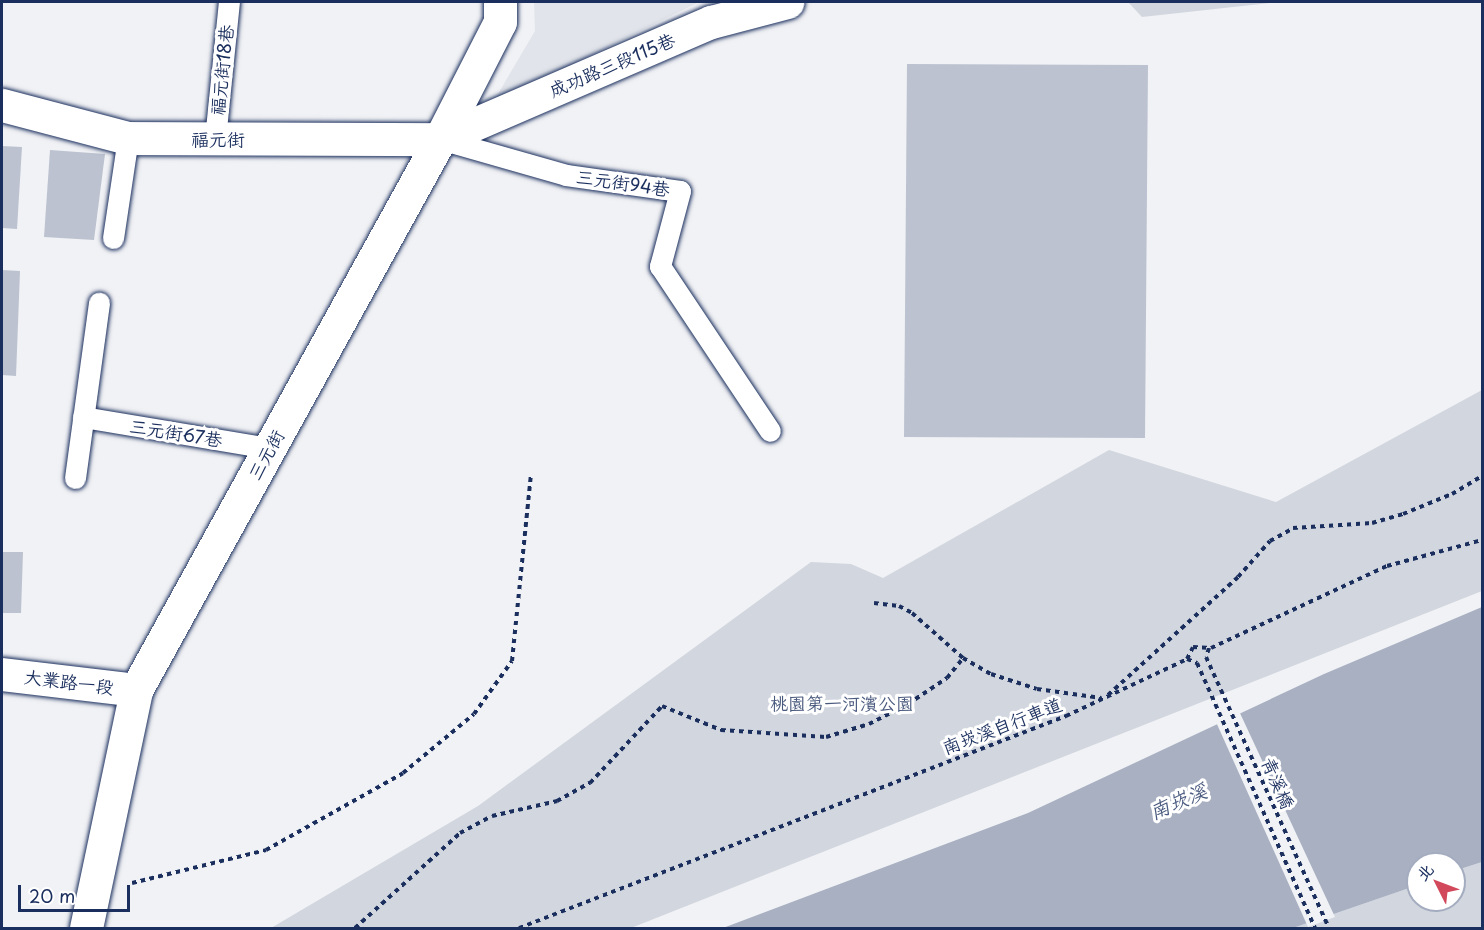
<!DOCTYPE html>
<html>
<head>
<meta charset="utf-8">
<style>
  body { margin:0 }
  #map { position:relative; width:1484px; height:930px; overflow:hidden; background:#f1f2f5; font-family:"Playpen Sans","LXGW WenKai TC",sans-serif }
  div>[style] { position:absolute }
  .built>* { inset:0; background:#e1e4ea }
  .green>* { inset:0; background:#d2d6df }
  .water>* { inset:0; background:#a8b0c2 }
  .pier>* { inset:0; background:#f1f2f5 }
  .building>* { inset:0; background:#bcc2d0 }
  .path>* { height:4px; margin-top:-2px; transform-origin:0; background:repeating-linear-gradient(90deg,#1b2f5e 0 4.5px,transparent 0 9px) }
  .roads { filter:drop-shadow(0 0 2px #1b2f5e) drop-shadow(0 0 2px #1b2f5e) }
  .lane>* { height:21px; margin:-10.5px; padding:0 10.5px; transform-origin:10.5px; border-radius:10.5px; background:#fff }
  .street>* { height:33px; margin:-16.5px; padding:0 16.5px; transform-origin:16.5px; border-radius:16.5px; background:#fff }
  span { translate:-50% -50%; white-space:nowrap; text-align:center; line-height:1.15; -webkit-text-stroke:6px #fff; paint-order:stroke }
  .street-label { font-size:18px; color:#1b2f5e }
  .park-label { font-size:18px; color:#49597e }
  .water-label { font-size:20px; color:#4c5c81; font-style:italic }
  .frame { position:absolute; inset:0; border:3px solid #1b2f5e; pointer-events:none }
  .north { position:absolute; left:1406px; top:852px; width:60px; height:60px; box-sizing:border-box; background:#fff; border:2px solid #a4acbf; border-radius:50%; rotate:312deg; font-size:16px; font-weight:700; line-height:24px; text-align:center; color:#1b2f5e }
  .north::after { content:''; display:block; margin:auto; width:21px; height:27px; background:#d1495b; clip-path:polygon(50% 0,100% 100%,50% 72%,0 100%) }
  .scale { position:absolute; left:18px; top:885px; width:112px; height:27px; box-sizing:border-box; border:3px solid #1b2f5e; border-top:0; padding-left:8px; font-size:18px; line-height:21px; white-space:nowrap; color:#1b2f5e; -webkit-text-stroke:4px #fff; paint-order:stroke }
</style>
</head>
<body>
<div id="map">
  <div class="built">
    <i style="clip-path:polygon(534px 2px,699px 2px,492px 104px,535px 31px)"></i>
  </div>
  <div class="green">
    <i style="clip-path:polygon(1128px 2px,1278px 2px,1142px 17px)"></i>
    <i style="clip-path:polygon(1482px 390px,1482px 591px,631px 928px,271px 928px,478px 806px,811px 562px,851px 564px,883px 578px,1109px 450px,1276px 502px)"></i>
    <i style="clip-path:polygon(1482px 862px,1482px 928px,1293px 928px,1418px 885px,1418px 900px,1454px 900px,1454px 871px)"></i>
  </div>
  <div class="water">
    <i style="clip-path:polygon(1482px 607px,1482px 862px,1454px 871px,1454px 864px,1418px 864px,1418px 885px,1293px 928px,723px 928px,1028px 813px,1324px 674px)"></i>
  </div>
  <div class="pier">
    <i style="clip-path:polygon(1239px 711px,1335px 917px,1308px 927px,1216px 722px)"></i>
  </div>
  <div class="building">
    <i style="clip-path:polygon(907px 64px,1148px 65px,1145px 438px,904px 437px)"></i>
    <i style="clip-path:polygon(2px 146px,22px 147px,17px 229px,2px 228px)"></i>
    <i style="clip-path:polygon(50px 150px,105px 154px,94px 240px,44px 237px)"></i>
    <i style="clip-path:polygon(2px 270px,20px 271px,16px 376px,2px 375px)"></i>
    <i style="clip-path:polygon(2px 552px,23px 552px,21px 613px,2px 613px)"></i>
  </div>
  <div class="path">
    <i style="left:874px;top:603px;width:25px;rotate:7deg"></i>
    <i style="left:899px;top:606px;width:15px;rotate:28deg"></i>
    <i style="left:912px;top:613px;width:68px;rotate:41.4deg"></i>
    <i style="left:963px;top:658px;width:32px;rotate:30deg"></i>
    <i style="left:991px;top:674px;width:48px;rotate:18.1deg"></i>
    <i style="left:1037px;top:689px;width:65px;rotate:8deg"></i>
    <i style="left:1209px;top:648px;width:9px;rotate:108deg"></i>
    <i style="left:1206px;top:657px;width:298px;rotate:65.6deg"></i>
    <i style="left:1187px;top:659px;width:11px;rotate:22deg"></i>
    <i style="left:1197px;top:663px;width:290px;rotate:66deg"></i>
    <i style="left:1108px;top:695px;width:176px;rotate:-42.2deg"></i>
    <i style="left:1238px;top:577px;width:48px;rotate:-48.4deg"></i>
    <i style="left:1270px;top:541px;width:26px;rotate:-29deg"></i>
    <i style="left:1293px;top:528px;width:79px;rotate:-3.6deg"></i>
    <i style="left:1372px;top:523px;width:32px;rotate:-16deg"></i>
    <i style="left:1403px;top:514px;width:53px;rotate:-22.2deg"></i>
    <i style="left:1452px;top:494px;width:35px;rotate:-31deg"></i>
    <i style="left:132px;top:883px;width:138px;rotate:-13.8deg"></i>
    <i style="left:266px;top:850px;width:157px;rotate:-29.3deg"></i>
    <i style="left:403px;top:773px;width:92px;rotate:-39.7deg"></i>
    <i style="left:474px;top:714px;width:65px;rotate:-54.4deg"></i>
    <i style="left:512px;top:661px;width:188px;rotate:-84.2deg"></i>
    <i style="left:355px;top:928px;width:142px;rotate:-42.1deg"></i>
    <i style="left:460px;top:833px;width:36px;rotate:-28deg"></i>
    <i style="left:492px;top:816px;width:67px;rotate:-13deg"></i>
    <i style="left:557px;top:801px;width:38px;rotate:-29deg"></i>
    <i style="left:590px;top:783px;width:105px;rotate:-46.9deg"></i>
    <i style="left:662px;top:706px;width:64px;rotate:22.1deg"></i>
    <i style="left:721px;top:730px;width:105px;rotate:3.8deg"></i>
    <i style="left:826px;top:737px;width:45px;rotate:-16.8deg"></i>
    <i style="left:869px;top:724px;width:44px;rotate:-27.1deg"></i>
    <i style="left:908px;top:704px;width:47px;rotate:-33.7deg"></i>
    <i style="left:947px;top:678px;width:26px;rotate:-51deg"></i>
    <i style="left:519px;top:928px;width:587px;rotate:-21.18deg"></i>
    <i style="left:1066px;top:716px;width:134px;rotate:-25.2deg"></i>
    <i style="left:1187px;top:659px;width:13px;rotate:-63deg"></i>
    <i style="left:1193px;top:647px;width:18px;rotate:3deg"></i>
    <i style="left:1211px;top:648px;width:194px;rotate:-25deg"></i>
    <i style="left:1387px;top:566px;width:98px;rotate:-15.3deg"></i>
  </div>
  <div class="roads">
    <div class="lane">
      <i style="left:215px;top:139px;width:138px;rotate:-84.2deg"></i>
      <i style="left:440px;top:139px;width:131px;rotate:15.9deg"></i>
      <i style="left:566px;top:175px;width:115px;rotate:8deg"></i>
      <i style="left:680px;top:191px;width:78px;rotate:104.9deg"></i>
      <i style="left:660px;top:266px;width:198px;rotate:56.3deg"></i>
      <i style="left:113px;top:238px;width:101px;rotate:-81.5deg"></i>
      <i style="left:83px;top:417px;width:189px;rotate:9.5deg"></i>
      <i style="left:75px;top:478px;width:177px;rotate:-82.2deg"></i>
    </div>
    <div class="street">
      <i style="left:2px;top:105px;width:130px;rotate:14.7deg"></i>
      <i style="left:128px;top:138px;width:312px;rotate:0.2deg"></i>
      <i style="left:440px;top:139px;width:295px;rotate:-23.4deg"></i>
      <i style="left:711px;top:22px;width:79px;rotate:-14.7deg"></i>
      <i style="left:2px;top:674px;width:135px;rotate:6.8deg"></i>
      <i style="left:86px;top:928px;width:243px;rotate:-78.1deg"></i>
      <i style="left:136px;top:690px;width:629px;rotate:-61.11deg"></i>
      <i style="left:440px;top:139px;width:131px;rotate:-62.9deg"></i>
      <i style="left:500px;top:22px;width:20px;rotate:-90deg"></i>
    </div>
  </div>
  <div class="street-label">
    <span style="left:612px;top:65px;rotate:-23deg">成功路三段115巷</span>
    <span style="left:222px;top:70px;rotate:-84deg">福元街18巷</span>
    <span style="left:218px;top:139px">福元街</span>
    <span style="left:623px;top:183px;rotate:8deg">三元街94巷</span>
    <span style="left:176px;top:433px;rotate:9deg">三元街67巷</span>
    <span style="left:266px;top:455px;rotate:-61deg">三元街</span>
    <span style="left:69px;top:682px;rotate:7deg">大業路一段</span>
    <span style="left:1002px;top:726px;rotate:-21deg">南崁溪自行車道</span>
    <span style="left:1278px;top:783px;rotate:66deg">青溪橋</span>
  </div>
  <div class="park-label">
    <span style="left:842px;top:703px">桃園第一河濱公園</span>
  </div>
  <div class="water-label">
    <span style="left:1178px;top:801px;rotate:-23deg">南崁溪</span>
  </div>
  <div class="frame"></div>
  <div class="north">北</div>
  <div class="scale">20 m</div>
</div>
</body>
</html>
